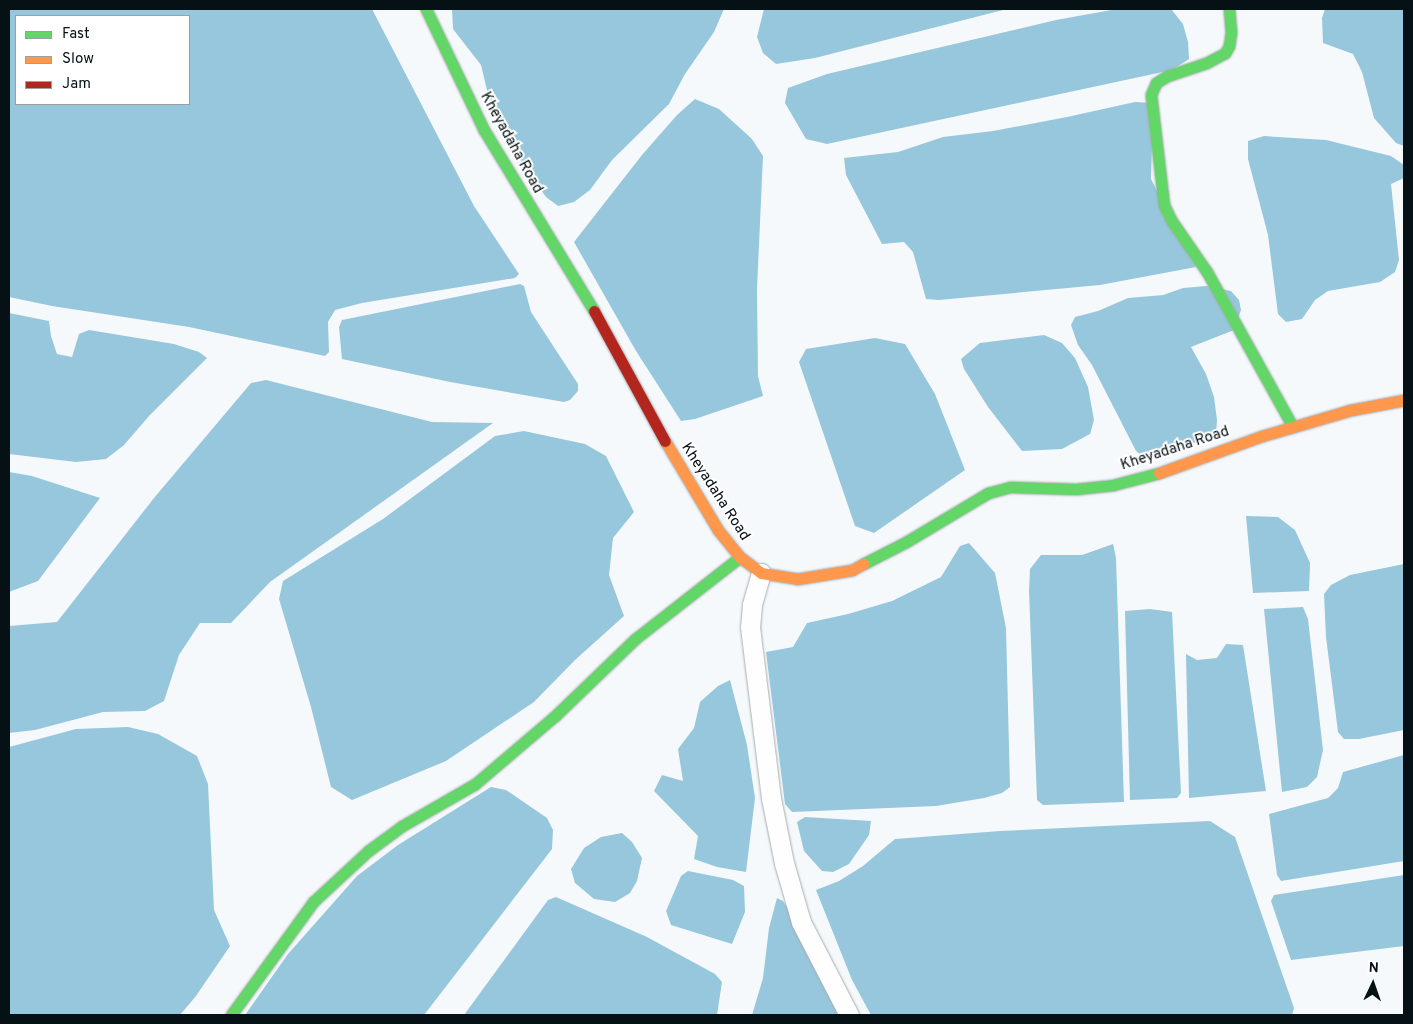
<!DOCTYPE html>
<html>
<head>
<meta charset="utf-8">
<style>
  body { margin:0 }
  #map { position:relative; width:1413px; height:1024px; overflow:hidden; background:#f6f9fb; font-family:Overpass,sans-serif }
  div>[style] { position:absolute }
  .water>* { inset:0; background:#97c7dc }
  .roads { filter:drop-shadow(0 0 1px #a6adb0) drop-shadow(0 0 1px #a6adb0) }
  .street>* { height:19px; margin:-9.5px; padding:0 9.5px; transform-origin:9.5px; border-radius:9.5px; background:#fefefe }
  .fast>* { height:11px; margin:-5.5px; padding:0 5.5px; transform-origin:5.5px; border-radius:5.5px; background:#63d668 }
  .slow>* { height:11px; margin:-5.5px; padding:0 5.5px; transform-origin:5.5px; border-radius:5.5px; background:#ff974d }
  .jam>* { height:11px; margin:-5.5px; padding:0 5.5px; transform-origin:5.5px; border-radius:5.5px; background:#b3261e }
  span { translate:-50% -50%; white-space:nowrap; text-align:center; line-height:1.15; -webkit-text-stroke:4px #fff; paint-order:stroke }
  .street-label { font-size:15px; color:#061115 }
  .frame { position:absolute; inset:0; border:10px solid #061115; pointer-events:none }
  .legend { position:absolute; left:15px; top:15px; width:175px; height:90px; box-sizing:border-box; background:#fff; border:1px solid #9ba0a1; margin:0; padding:6px 9px; list-style:none; font-size:15px; color:#061115 }
  .legend li { display:flex; align-items:center; gap:10px; height:25px }
  .legend b { width:25px; border:1px solid #9ba0a1 }
  .north { position:absolute; left:1348px; top:959px; width:50px; height:50px; -webkit-text-stroke:4px #fff; paint-order:stroke; rotate:3deg; font-size:14px; font-weight:700; line-height:20px; text-align:center; color:#061115 }
  .north::after { content:''; display:block; margin:auto; width:18px; height:22px; background:#061115; clip-path:polygon(50% 0,100% 100%,50% 72%,0 100%) }
</style>
</head>
<body>
<div id="map">
  <div class="water">
    <i style="clip-path:polygon(evenodd,9px 9px,372px 9px,474px 206px,519px 274px,515px 278px,362px 303px,335px 310px,328px 322px,329px 352px,325px 356px,189px 327px,52px 306px,9px 297px,9px 9px,16px 16px,189px 16px,189px 104px,16px 104px,16px 16px)"></i>
    <i style="clip-path:polygon(452px 9px,724px 9px,714px 32px,685px 74px,669px 104px,612px 160px,590px 190px,574px 202px,558px 206px,546px 197px,528px 172px,493px 115px,481px 65px,453px 29px)"></i>
    <i style="clip-path:polygon(764px 9px,1007px 9px,815px 58px,776px 64px,763px 53px,757px 37px)"></i>
    <i style="clip-path:polygon(1117px 9px,1171px 9px,1183px 24px,1188px 42px,1189px 59px,1172px 70px,827px 144px,806px 139px,785px 103px,788px 88px,827px 74px,1056px 20px)"></i>
    <i style="clip-path:polygon(1325px 9px,1404px 9px,1404px 146px,1396px 143px,1374px 118px,1362px 72px,1353px 54px,1323px 43px,1322px 18px)"></i>
    <i style="clip-path:polygon(695px 99px,719px 109px,752px 139px,763px 156px,757px 289px,758px 376px,763px 396px,695px 419px,681px 421px,636px 351px,574px 242px,642px 155px,677px 115px)"></i>
    <i style="clip-path:polygon(1135px 102px,1153px 103px,1151px 179px,1196px 267px,1100px 285px,939px 300px,926px 299px,913px 252px,904px 242px,882px 244px,846px 175px,844px 158px,898px 152px,943px 137px,993px 131px,1067px 117px)"></i>
    <i style="clip-path:polygon(1264px 136px,1326px 140px,1391px 156px,1404px 165px,1404px 178px,1391px 184px,1399px 260px,1395px 272px,1380px 282px,1328px 291px,1315px 300px,1302px 319px,1286px 322px,1278px 314px,1268px 235px,1248px 159px,1248px 141px)"></i>
    <i style="clip-path:polygon(520px 284px,524px 286px,531px 312px,578px 384px,578px 391px,570px 400px,564px 402px,450px 382px,342px 359px,339px 327px,342px 320px)"></i>
    <i style="clip-path:polygon(1206px 286px,1231px 291px,1239px 300px,1241px 310px,1234px 330px,1191px 347px,1206px 374px,1214px 397px,1217px 420px,1216px 436px,1145px 458px,1136px 451px,1092px 365px,1078px 345px,1071px 325px,1075px 317px,1098px 311px,1128px 298px,1163px 295px,1183px 288px)"></i>
    <i style="clip-path:polygon(9px 313px,49px 321px,51px 336px,57px 354px,72px 357px,79px 334px,89px 330px,174px 344px,199px 352px,207px 358px,149px 416px,124px 445px,106px 459px,76px 462px,9px 454px)"></i>
    <i style="clip-path:polygon(1044px 335px,1062px 343px,1075px 358px,1088px 387px,1094px 420px,1090px 434px,1062px 449px,1022px 451px,988px 407px,964px 369px,961px 359px,980px 343px)"></i>
    <i style="clip-path:polygon(875px 338px,905px 344px,935px 394px,965px 470px,874px 533px,855px 526px,799px 362px,806px 349px)"></i>
    <i style="clip-path:polygon(266px 380px,432px 422px,493px 423px,270px 582px,231px 623px,200px 623px,179px 655px,164px 701px,145px 711px,103px 712px,35px 730px,9px 733px,9px 626px,57px 622px,154px 498px,251px 383px)"></i>
    <i style="clip-path:polygon(524px 431px,585px 444px,606px 456px,634px 512px,613px 538px,609px 575px,624px 616px,575px 660px,534px 702px,446px 761px,352px 800px,331px 787px,311px 707px,279px 599px,283px 581px,383px 519px,495px 436px)"></i>
    <i style="clip-path:polygon(9px 472px,32px 476px,100px 498px,38px 581px,9px 592px)"></i>
    <i style="clip-path:polygon(1246px 516px,1278px 517px,1295px 530px,1310px 563px,1309px 591px,1253px 593px)"></i>
    <i style="clip-path:polygon(969px 543px,995px 573px,1006px 628px,1010px 787px,1002px 793px,984px 798px,936px 806px,792px 812px,785px 804px,766px 652px,793px 647px,807px 623px,848px 614px,892px 601px,941px 577px,960px 546px)"></i>
    <i style="clip-path:polygon(1113px 544px,1116px 558px,1124px 802px,1043px 805px,1037px 800px,1029px 591px,1030px 569px,1041px 555px,1082px 555px)"></i>
    <i style="clip-path:polygon(1404px 564px,1404px 730px,1359px 739px,1344px 739px,1338px 732px,1326px 637px,1324px 594px,1331px 585px,1350px 575px)"></i>
    <i style="clip-path:polygon(1303px 607px,1308px 619px,1323px 750px,1317px 777px,1307px 787px,1282px 792px,1264px 609px)"></i>
    <i style="clip-path:polygon(1150px 609px,1172px 612px,1181px 793px,1177px 798px,1130px 800px,1125px 611px)"></i>
    <i style="clip-path:polygon(1226px 644px,1243px 645px,1266px 791px,1189px 798px,1186px 654px,1197px 660px,1217px 658px)"></i>
    <i style="clip-path:polygon(730px 680px,747px 745px,755px 798px,746px 872px,717px 867px,694px 859px,698px 836px,654px 791px,662px 775px,683px 781px,678px 749px,694px 728px,700px 702px,718px 686px)"></i>
    <i style="clip-path:polygon(128px 727px,158px 734px,197px 756px,208px 784px,214px 910px,230px 946px,196px 996px,180px 1015px,9px 1015px,9px 747px,76px 729px)"></i>
    <i style="clip-path:polygon(1404px 755px,1404px 861px,1281px 881px,1277px 875px,1269px 814px,1328px 798px,1338px 788px,1343px 772px)"></i>
    <i style="clip-path:polygon(491px 787px,506px 790px,547px 818px,553px 830px,552px 849px,424px 1015px,245px 1015px,288px 954px,357px 876px,398px 845px)"></i>
    <i style="clip-path:polygon(805px 817px,871px 821px,869px 835px,849px 864px,833px 872px,822px 871px,804px 851px,797px 822px)"></i>
    <i style="clip-path:polygon(1210px 821px,1235px 837px,1294px 1008px,1292px 1015px,871px 1015px,852px 980px,816px 890px,839px 881px,863px 866px,895px 839px,1000px 831px)"></i>
    <i style="clip-path:polygon(622px 833px,632px 842px,642px 858px,637px 881px,630px 893px,615px 902px,594px 899px,575px 883px,571px 869px,584px 848px,601px 837px)"></i>
    <i style="clip-path:polygon(688px 871px,733px 880px,744px 886px,745px 912px,732px 944px,671px 925px,666px 911px,681px 876px)"></i>
    <i style="clip-path:polygon(1404px 875px,1404px 946px,1291px 960px,1271px 901px,1274px 895px)"></i>
    <i style="clip-path:polygon(556px 897px,647px 937px,715px 974px,722px 982px,717px 1015px,464px 1015px,548px 900px)"></i>
    <i style="clip-path:polygon(777px 898px,783px 901px,794px 917px,839px 1015px,752px 1015px,763px 978px,769px 928px)"></i>
  </div>
  <div class="roads">
    <div class="street">
      <i style="left:761px;top:573px;width:33px;rotate:106deg"></i>
      <i style="left:752px;top:605px;width:22px;rotate:95deg"></i>
      <i style="left:750px;top:627px;width:172px;rotate:83deg"></i>
      <i style="left:771px;top:798px;width:66px;rotate:78.7deg"></i>
      <i style="left:784px;top:863px;width:61px;rotate:73.9deg"></i>
      <i style="left:801px;top:922px;width:105px;rotate:62.7deg"></i>
    </div>
    <div class="fast">
      <i style="left:426px;top:9px;width:134px;rotate:64.4deg"></i>
      <i style="left:484px;top:130px;width:212px;rotate:58.7deg"></i>
      <i style="left:1229px;top:9px;width:23px;rotate:85deg"></i>
      <i style="left:1231px;top:32px;width:14px;rotate:98deg"></i>
      <i style="left:1229px;top:46px;width:8px;rotate:120deg"></i>
      <i style="left:1225px;top:53px;width:21px;rotate:152deg"></i>
      <i style="left:1206px;top:63px;width:41px;rotate:161.6deg"></i>
      <i style="left:1167px;top:76px;width:13px;rotate:148deg"></i>
      <i style="left:1156px;top:83px;width:13px;rotate:113deg"></i>
      <i style="left:1151px;top:95px;width:111px;rotate:83.3deg"></i>
      <i style="left:1164px;top:205px;width:17px;rotate:65deg"></i>
      <i style="left:1171px;top:220px;width:63px;rotate:55.3deg"></i>
      <i style="left:1207px;top:272px;width:177px;rotate:61deg"></i>
      <i style="left:863px;top:564px;width:48px;rotate:-27.1deg"></i>
      <i style="left:906px;top:542px;width:96px;rotate:-30.9deg"></i>
      <i style="left:988px;top:493px;width:23px;rotate:-15deg"></i>
      <i style="left:1010px;top:487px;width:66px;rotate:1.7deg"></i>
      <i style="left:1076px;top:489px;width:37px;rotate:-6deg"></i>
      <i style="left:1113px;top:485px;width:48px;rotate:-14.6deg"></i>
      <i style="left:231px;top:1015px;width:140px;rotate:-54deg"></i>
      <i style="left:313px;top:902px;width:75px;rotate:-42.8deg"></i>
      <i style="left:368px;top:851px;width:42px;rotate:-36.3deg"></i>
      <i style="left:402px;top:826px;width:84px;rotate:-29.9deg"></i>
      <i style="left:475px;top:784px;width:105px;rotate:-40.4deg"></i>
      <i style="left:555px;top:716px;width:111px;rotate:-43.9deg"></i>
      <i style="left:635px;top:639px;width:133px;rotate:-38deg"></i>
    </div>
    <div class="slow">
      <i style="left:665px;top:441px;width:104px;rotate:59.2deg"></i>
      <i style="left:718px;top:530px;width:35px;rotate:51deg"></i>
      <i style="left:740px;top:557px;width:26px;rotate:37deg"></i>
      <i style="left:761px;top:573px;width:36px;rotate:9deg"></i>
      <i style="left:797px;top:579px;width:56px;rotate:-9.3deg"></i>
      <i style="left:852px;top:570px;width:13px;rotate:-29deg"></i>
      <i style="left:1159px;top:473px;width:109px;rotate:-19.8deg"></i>
      <i style="left:1262px;top:436px;width:93px;rotate:-16.3deg"></i>
      <i style="left:1351px;top:410px;width:54px;rotate:-10.7deg"></i>
    </div>
    <div class="jam">
      <i style="left:594px;top:311px;width:148px;rotate:61.4deg"></i>
    </div>
  </div>
  <div class="street-label">
    <span style="left:511px;top:143px;rotate:61deg">Kheyadaha Road</span>
    <span style="left:1175px;top:449px;rotate:-18deg">Kheyadaha Road</span>
    <span style="left:715px;top:492px;rotate:57deg">Kheyadaha Road</span>
  </div>
  <div class="frame"></div>
  <ul class="legend">
  <li><b style="height:6px;background:#63d668"></b>Fast</li>
  <li><b style="height:6px;background:#ff974d"></b>Slow</li>
  <li><b style="height:6px;background:#b3261e"></b>Jam</li>
  </ul>
  <div class="north">N</div>
</div>
</body>
</html>
